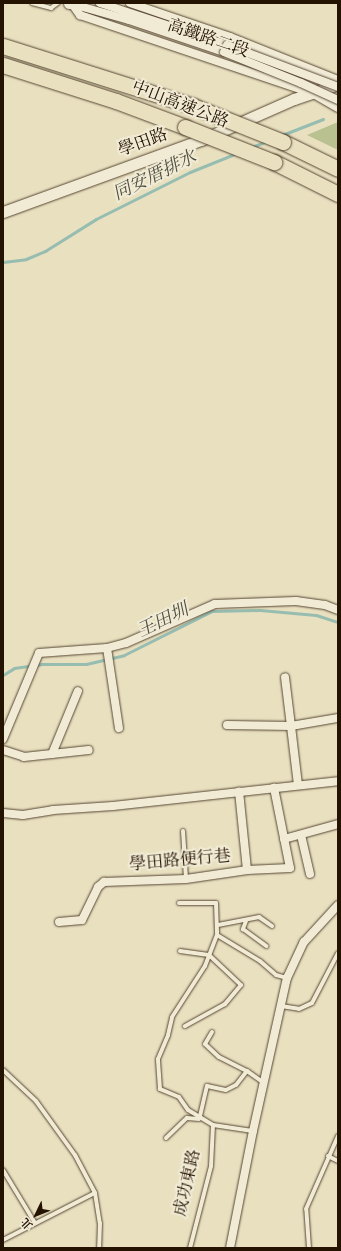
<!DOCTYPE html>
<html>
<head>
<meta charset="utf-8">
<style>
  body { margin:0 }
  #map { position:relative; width:341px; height:1251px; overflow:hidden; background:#e9e0c0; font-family:"IM FELL DW Pica","Noto Serif TC",serif }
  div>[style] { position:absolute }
  .green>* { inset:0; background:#bac190 }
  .stream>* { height:3px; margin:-1.5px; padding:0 1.5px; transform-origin:1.5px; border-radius:1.5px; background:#97bdb1 }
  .roads { filter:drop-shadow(0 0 1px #564631) drop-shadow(0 0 1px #564631) }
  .lane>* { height:4px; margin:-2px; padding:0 2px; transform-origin:2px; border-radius:2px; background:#f1ebd6 }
  .street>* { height:8px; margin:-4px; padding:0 4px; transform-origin:4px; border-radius:4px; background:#f1ebd6 }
  .secondary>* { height:11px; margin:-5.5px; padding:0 5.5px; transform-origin:5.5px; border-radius:5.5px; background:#f1ebd6 }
  .highway>* { height:15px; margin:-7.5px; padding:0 7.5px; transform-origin:7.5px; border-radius:7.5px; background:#e9e0c0 }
  .bridges { filter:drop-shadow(0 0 1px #564631) drop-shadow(0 0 1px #564631) }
  .street-bridge>* { height:8px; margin:-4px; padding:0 4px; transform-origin:4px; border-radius:4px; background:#f1ebd6 }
  .highway-bridge>* { height:15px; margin:-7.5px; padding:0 7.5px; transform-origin:7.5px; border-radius:7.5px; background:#e9e0c0 }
  span { translate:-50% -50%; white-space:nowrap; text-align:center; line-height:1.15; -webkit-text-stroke:4px #f1ebd6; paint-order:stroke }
  .street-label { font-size:17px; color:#251301 }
  .water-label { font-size:18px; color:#4d4e3f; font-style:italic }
  .frame { position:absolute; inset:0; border:4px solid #251301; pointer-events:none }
  .north { position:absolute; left:16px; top:1195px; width:40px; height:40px; -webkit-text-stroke:3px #f1ebd6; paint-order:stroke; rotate:227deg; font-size:11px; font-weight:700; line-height:16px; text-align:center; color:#251301 }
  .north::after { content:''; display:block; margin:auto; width:14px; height:18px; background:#251301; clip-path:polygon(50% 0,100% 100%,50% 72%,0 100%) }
</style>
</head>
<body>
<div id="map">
  <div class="green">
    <i style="clip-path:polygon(338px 122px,338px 150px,307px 135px)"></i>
  </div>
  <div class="stream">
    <i style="left:282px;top:135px;width:44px;rotate:-21.3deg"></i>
    <i style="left:252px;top:147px;width:16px;rotate:-22deg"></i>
    <i style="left:3px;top:262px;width:23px;rotate:-7deg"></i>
    <i style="left:26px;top:259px;width:21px;rotate:-23deg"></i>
    <i style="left:45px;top:251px;width:60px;rotate:-32.1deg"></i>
    <i style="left:96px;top:219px;width:105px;rotate:-26.6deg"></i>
    <i style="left:190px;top:172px;width:51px;rotate:-22deg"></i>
    <i style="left:3px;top:675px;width:13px;rotate:-32deg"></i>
    <i style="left:14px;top:668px;width:27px;rotate:-8deg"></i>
    <i style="left:41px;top:664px;width:45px"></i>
    <i style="left:86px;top:664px;width:39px;rotate:-13deg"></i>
    <i style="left:124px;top:655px;width:98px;rotate:-26.6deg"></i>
    <i style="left:212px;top:611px;width:48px;rotate:-1.2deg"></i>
    <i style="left:260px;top:610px;width:56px;rotate:5.1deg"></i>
    <i style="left:316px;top:615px;width:23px;rotate:18deg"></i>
  </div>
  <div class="roads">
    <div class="lane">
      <i style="left:32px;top:3px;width:20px;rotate:15deg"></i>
      <i style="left:51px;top:8px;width:9px;rotate:-36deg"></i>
      <i style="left:183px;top:831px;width:48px;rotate:86.4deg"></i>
      <i style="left:179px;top:903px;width:37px"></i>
      <i style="left:216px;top:903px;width:32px;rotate:88deg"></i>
      <i style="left:246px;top:921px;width:9px;rotate:111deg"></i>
      <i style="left:243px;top:929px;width:29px;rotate:36deg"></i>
      <i style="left:218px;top:925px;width:42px;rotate:-11deg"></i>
      <i style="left:259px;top:917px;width:16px;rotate:35deg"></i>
      <i style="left:180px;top:951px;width:29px;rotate:8deg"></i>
      <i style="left:209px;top:955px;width:44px;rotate:43.2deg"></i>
      <i style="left:241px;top:985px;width:25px;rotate:130deg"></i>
      <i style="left:225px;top:1004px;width:46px;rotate:151.2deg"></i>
      <i style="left:281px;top:1006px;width:18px;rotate:9deg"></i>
      <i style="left:299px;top:1009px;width:14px;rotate:-25deg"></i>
      <i style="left:312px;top:1003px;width:56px;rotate:-62.5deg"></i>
      <i style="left:212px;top:1032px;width:14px;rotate:120deg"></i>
      <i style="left:205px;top:1044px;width:19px;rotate:43deg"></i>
      <i style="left:219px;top:1057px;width:31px;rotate:27deg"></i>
      <i style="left:247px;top:1071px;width:21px;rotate:35deg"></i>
      <i style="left:3px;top:1070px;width:45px;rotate:43.2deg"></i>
      <i style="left:36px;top:1101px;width:67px;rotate:54.2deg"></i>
      <i style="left:75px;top:1155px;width:43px;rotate:62.2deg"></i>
      <i style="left:95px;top:1193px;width:30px;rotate:81deg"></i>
      <i style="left:100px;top:1223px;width:25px;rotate:92deg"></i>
      <i style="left:200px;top:1116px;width:31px;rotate:-77deg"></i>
      <i style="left:207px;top:1086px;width:19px;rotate:12deg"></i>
      <i style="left:226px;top:1090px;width:11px;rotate:-27deg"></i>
      <i style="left:236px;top:1085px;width:18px;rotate:-52deg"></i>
      <i style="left:213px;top:1125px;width:40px;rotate:8.5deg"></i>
      <i style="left:166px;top:1138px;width:29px;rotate:-44deg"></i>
      <i style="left:187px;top:1118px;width:12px;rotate:5deg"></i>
      <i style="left:328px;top:1156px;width:11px;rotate:27deg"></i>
      <i style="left:3px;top:1170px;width:62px;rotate:58.9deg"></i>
      <i style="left:3px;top:1240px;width:103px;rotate:-27.1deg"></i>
      <i style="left:190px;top:1248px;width:85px;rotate:-75.6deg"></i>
      <i style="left:211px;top:1166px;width:41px;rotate:-87.2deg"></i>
      <i style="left:213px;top:1125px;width:29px;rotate:-149deg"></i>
      <i style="left:188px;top:1110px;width:16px;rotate:-125deg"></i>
      <i style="left:179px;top:1097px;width:21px;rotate:-157deg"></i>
      <i style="left:160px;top:1089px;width:30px;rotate:-94deg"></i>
      <i style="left:158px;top:1059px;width:26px;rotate:-67deg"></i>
      <i style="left:168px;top:1035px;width:18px;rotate:-77deg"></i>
      <i style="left:172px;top:1017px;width:61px;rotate:-57.1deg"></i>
      <i style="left:205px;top:966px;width:33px;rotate:-69deg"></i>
      <i style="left:217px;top:935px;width:50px;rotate:31.2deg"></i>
      <i style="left:260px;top:961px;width:21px;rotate:41deg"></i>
      <i style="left:276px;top:975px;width:11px;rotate:15deg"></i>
      <i style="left:309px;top:1248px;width:39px;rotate:-94deg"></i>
      <i style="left:306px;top:1209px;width:80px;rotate:-66.3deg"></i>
    </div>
    <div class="street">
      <i style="left:100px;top:3px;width:134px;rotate:18.3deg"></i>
      <i style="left:130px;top:3px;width:106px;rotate:18.8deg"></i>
      <i style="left:230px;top:37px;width:116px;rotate:21.7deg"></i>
      <i style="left:72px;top:4px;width:14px;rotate:54deg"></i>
      <i style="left:80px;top:15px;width:245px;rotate:18.6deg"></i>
      <i style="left:312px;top:93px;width:30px;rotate:30deg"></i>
      <i style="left:72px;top:4px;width:59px;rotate:15.7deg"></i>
      <i style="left:129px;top:20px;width:100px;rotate:18.6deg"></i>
      <i style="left:107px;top:648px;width:81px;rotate:81.5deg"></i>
      <i style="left:227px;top:725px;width:64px;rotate:0.9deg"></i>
      <i style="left:291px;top:726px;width:49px;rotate:-97deg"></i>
      <i style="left:3px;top:739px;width:93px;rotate:-67.3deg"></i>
      <i style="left:39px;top:653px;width:68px;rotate:-4.2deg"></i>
      <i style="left:107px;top:648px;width:20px;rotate:-15deg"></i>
      <i style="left:126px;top:643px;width:97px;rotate:-23.7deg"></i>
      <i style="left:215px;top:604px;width:81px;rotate:-2.1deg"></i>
      <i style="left:296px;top:601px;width:29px;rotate:8deg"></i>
      <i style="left:325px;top:605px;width:14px;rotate:21deg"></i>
      <i style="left:3px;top:750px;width:22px;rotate:18deg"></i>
      <i style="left:24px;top:757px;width:65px;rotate:-6.1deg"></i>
      <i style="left:52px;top:754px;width:68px;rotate:-67.6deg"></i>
      <i style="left:298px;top:785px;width:59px;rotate:-96.8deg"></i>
      <i style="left:291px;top:726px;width:48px;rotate:-9.7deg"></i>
      <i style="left:3px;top:813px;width:20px;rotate:6deg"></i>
      <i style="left:23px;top:815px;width:30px;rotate:-9deg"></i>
      <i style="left:53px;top:810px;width:60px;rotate:-3.8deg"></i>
      <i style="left:113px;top:806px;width:226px;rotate:-6.3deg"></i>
      <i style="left:301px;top:835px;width:40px;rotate:77deg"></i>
      <i style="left:284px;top:839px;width:56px;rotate:-15.5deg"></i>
      <i style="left:247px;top:870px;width:43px;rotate:-2.7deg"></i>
      <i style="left:290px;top:868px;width:82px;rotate:-101.3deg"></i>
      <i style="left:59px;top:922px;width:23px;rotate:-5deg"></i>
      <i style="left:82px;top:920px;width:37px;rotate:-64deg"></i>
      <i style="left:98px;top:887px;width:8px;rotate:-40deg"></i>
      <i style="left:104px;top:882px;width:82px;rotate:-2.1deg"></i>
      <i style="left:186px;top:879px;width:62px;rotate:-8.4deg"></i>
      <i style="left:247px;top:870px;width:79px;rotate:-95.8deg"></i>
      <i style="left:230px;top:1248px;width:119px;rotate:-78.9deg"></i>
      <i style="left:253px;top:1131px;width:157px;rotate:-77.5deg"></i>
      <i style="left:287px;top:978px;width:40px;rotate:-65deg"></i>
      <i style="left:304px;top:942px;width:50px;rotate:-47.4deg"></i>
    </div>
    <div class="secondary">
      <i style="left:69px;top:3px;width:3px"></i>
      <i style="left:3px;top:212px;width:211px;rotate:-20deg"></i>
      <i style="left:201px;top:140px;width:102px;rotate:-23.8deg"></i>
      <i style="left:294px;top:99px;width:46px;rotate:-18.8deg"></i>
    </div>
    <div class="highway">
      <i style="left:3px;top:46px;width:199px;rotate:17.5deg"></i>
      <i style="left:3px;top:65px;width:119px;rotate:17.7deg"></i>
      <i style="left:116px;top:101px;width:74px;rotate:20.6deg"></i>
      <i style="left:283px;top:142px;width:61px;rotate:26.1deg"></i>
      <i style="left:274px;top:162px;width:72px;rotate:26.6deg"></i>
    </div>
  </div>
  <div class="bridges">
    <div class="street-bridge">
      <i style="left:227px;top:45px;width:119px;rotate:20.7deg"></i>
      <i style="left:224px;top:52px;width:83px;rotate:21.9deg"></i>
      <i style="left:301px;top:83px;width:41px;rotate:24.7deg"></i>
    </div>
    <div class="highway-bridge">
      <i style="left:193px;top:106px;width:97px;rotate:21.8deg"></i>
      <i style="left:185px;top:127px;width:96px;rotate:21.5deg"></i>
    </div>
  </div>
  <div class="street-label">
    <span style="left:208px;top:39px;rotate:19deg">高鐵路二段</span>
    <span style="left:180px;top:105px;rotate:21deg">中山高速公路</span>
    <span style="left:143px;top:143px;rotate:-20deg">學田路</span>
    <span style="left:180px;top:861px;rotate:-5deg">學田路便行巷</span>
    <span style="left:188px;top:1183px;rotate:-77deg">成功東路</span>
  </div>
  <div class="water-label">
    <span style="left:155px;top:176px;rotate:-26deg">同安厝排水</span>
    <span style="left:163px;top:621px;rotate:-26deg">王田圳</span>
  </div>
  <div class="frame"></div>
  <div class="north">北</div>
</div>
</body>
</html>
